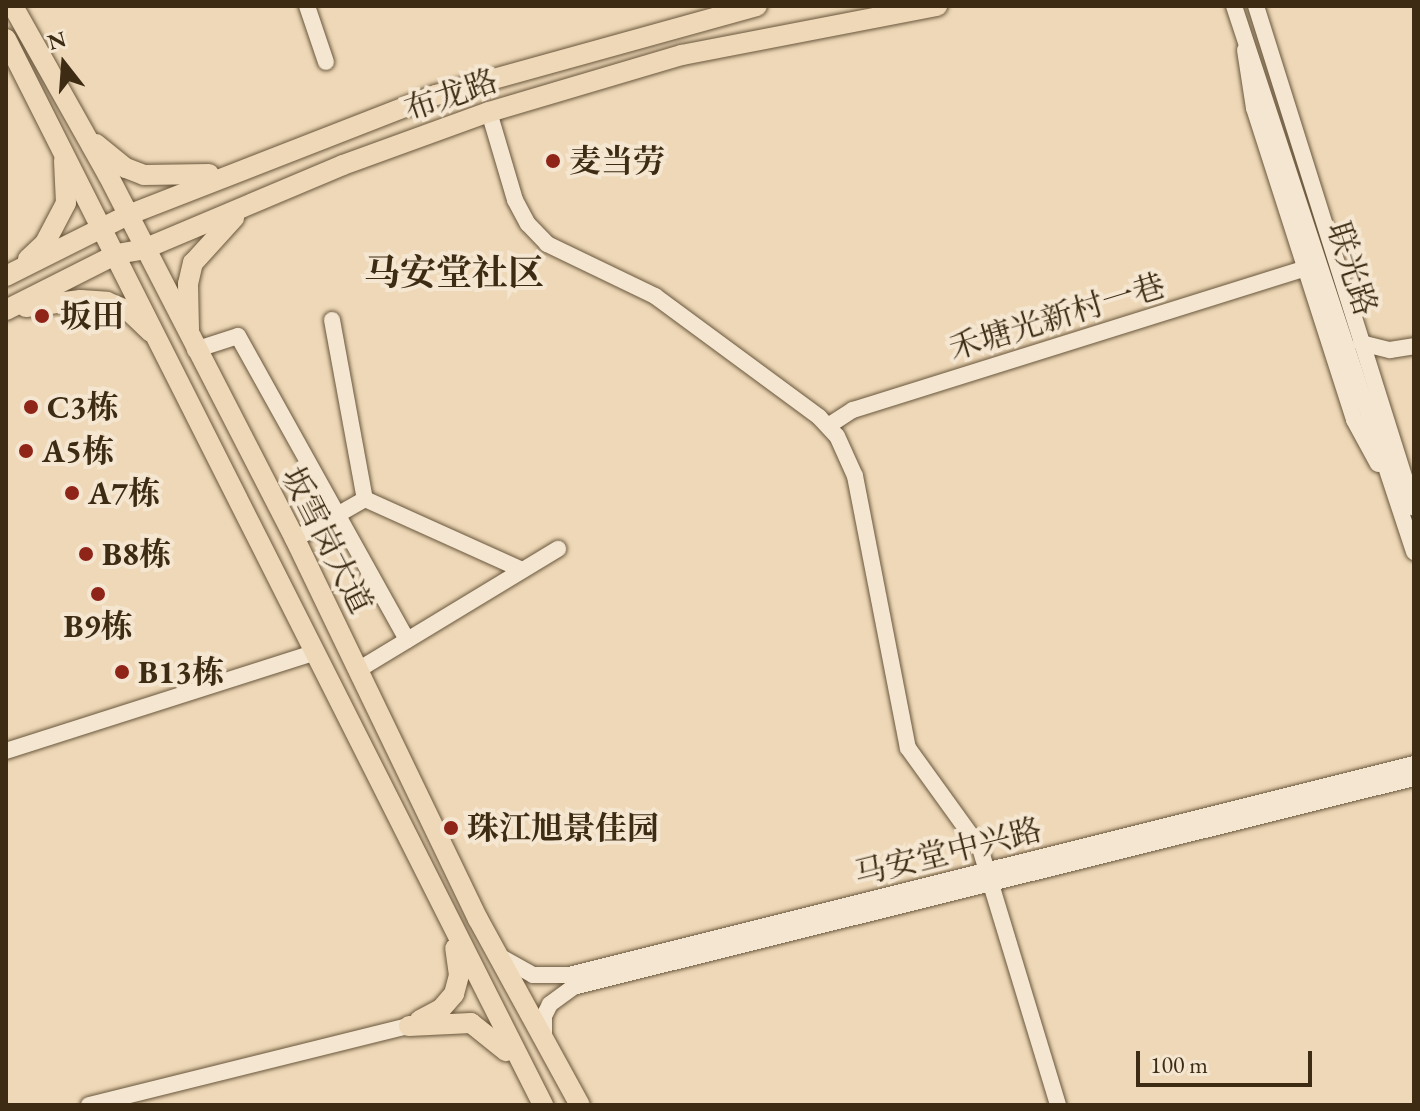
<!DOCTYPE html>
<html>
<head>
<meta charset="utf-8">
<style>
  body { margin:0 }
  #map { position:relative; width:1420px; height:1111px; overflow:hidden; background:#eed8b7; font-family:"EB Garamond","Noto Serif SC",serif }
  div>[style] { position:absolute }
  .roads { filter:drop-shadow(0 0 2px #69563c) drop-shadow(0 0 2px #69563c) }
  .minor>* { height:16px; margin:-8px; padding:0 8px; transform-origin:8px; border-radius:8px; background:#f4e6d0 }
  .major>* { height:20px; margin:-10px; padding:0 10px; transform-origin:10px; border-radius:10px; background:#eed8b7 }
  .dots>* { width:22px; height:22px; translate:-50% -50%; box-sizing:border-box; border:4px solid #f4e6d0; border-radius:50% }
  span { translate:-50% -50%; white-space:nowrap; text-align:center; line-height:1.15; -webkit-text-stroke:8px #f4e6d0; paint-order:stroke }
  .street-label { font-size:32px; color:#3d2b13 }
  .poi-label { font-size:32px; color:#3d2b13; font-weight:700 }
  .left { translate:0 -50%; text-align:left }
  .quarter-label { font-size:36px; color:#3d2b13; font-weight:700 }
  .frame { position:absolute; inset:0; border:8px solid #3d2b13; pointer-events:none }
  .north { position:absolute; left:24px; top:24px; width:80px; height:80px; -webkit-text-stroke:6px #f4e6d0; paint-order:stroke; rotate:343deg; font-size:22px; font-weight:700; line-height:32px; text-align:center; color:#3d2b13 }
  .north::after { content:''; display:block; margin:auto; width:28px; height:36px; background:#3d2b13; clip-path:polygon(50% 0,100% 100%,50% 72%,0 100%) }
  .scale { position:absolute; left:1136px; top:1051px; width:176px; height:36px; box-sizing:border-box; border:4px solid #3d2b13; border-top:0; padding-left:10px; font-size:24px; line-height:28px; white-space:nowrap; color:#3d2b13; -webkit-text-stroke:6px #f4e6d0; paint-order:stroke }
</style>
</head>
<body>
<div id="map">
  <div class="roads">
    <div class="minor">
      <i style="left:307px;top:6px;width:59px;rotate:71.3deg"></i>
      <i style="left:1234px;top:6px;width:575px;rotate:71.75deg"></i>
      <i style="left:1256px;top:6px;width:526px;rotate:72.53deg"></i>
      <i style="left:1245px;top:50px;width:59px;rotate:81.2deg"></i>
      <i style="left:1254px;top:108px;width:328px;rotate:72.2deg"></i>
      <i style="left:1354px;top:420px;width:50px;rotate:61.4deg"></i>
      <i style="left:489px;top:112px;width:92px;rotate:73.5deg"></i>
      <i style="left:515px;top:200px;width:27px;rotate:62deg"></i>
      <i style="left:528px;top:224px;width:28px;rotate:46deg"></i>
      <i style="left:547px;top:244px;width:120px;rotate:25.7deg"></i>
      <i style="left:655px;top:296px;width:204px;rotate:36.4deg"></i>
      <i style="left:819px;top:417px;width:26px;rotate:47deg"></i>
      <i style="left:837px;top:436px;width:44px;rotate:65.8deg"></i>
      <i style="left:855px;top:476px;width:277px;rotate:79deg"></i>
      <i style="left:908px;top:748px;width:123px;rotate:54.2deg"></i>
      <i style="left:980px;top:848px;width:269px;rotate:73.1deg"></i>
      <i style="left:332px;top:320px;width:182px;rotate:79.6deg"></i>
      <i style="left:365px;top:499px;width:172px;rotate:24.3deg"></i>
      <i style="left:1361px;top:343px;width:30px;rotate:14deg"></i>
      <i style="left:1390px;top:350px;width:24px;rotate:-9deg"></i>
      <i style="left:195px;top:350px;width:45px;rotate:-18deg"></i>
      <i style="left:238px;top:336px;width:348px;rotate:60.9deg"></i>
      <i style="left:828px;top:426px;width:30px;rotate:-33deg"></i>
      <i style="left:853px;top:410px;width:475px;rotate:-17.4deg"></i>
      <i style="left:295px;top:539px;width:81px;rotate:-29.7deg"></i>
      <i style="left:358px;top:670px;width:234px;rotate:-31.2deg"></i>
      <i style="left:6px;top:751px;width:323px;rotate:-17.7deg"></i>
      <i style="left:499px;top:956px;width:39px;rotate:29deg"></i>
      <i style="left:533px;top:975px;width:36px"></i>
      <i style="left:569px;top:975px;width:871px;rotate:-14.02deg"></i>
      <i style="left:544px;top:1038px;width:22px;rotate:-90deg"></i>
      <i style="left:544px;top:1016px;width:13px;rotate:-63deg"></i>
      <i style="left:550px;top:1004px;width:29px;rotate:-36deg"></i>
      <i style="left:573px;top:987px;width:867px;rotate:-13.96deg"></i>
      <i style="left:89px;top:1105px;width:330px;rotate:-13.9deg"></i>
    </div>
    <div class="major">
      <i style="left:13px;top:6px;width:194px;rotate:60.7deg"></i>
      <i style="left:108px;top:175px;width:409px;rotate:62.8deg"></i>
      <i style="left:295px;top:539px;width:422px;rotate:64.3deg"></i>
      <i style="left:478px;top:919px;width:212px;rotate:61.3deg"></i>
      <i style="left:6px;top:39px;width:1194px;rotate:63.26deg"></i>
      <i style="left:96px;top:144px;width:38px;rotate:39deg"></i>
      <i style="left:126px;top:168px;width:19px;rotate:21deg"></i>
      <i style="left:144px;top:175px;width:65px;rotate:-0.9deg"></i>
      <i style="left:28px;top:259px;width:23px;rotate:-43deg"></i>
      <i style="left:45px;top:243px;width:45px;rotate:-62.3deg"></i>
      <i style="left:66px;top:203px;width:42px;rotate:-92.7deg"></i>
      <i style="left:6px;top:276px;width:136px;rotate:-26.6deg"></i>
      <i style="left:128px;top:215px;width:331px;rotate:-21.3deg"></i>
      <i style="left:436px;top:95px;width:333px;rotate:-15.5deg"></i>
      <i style="left:26px;top:307px;width:55px;rotate:-7.3deg"></i>
      <i style="left:81px;top:300px;width:26px;rotate:4deg"></i>
      <i style="left:107px;top:302px;width:25px;rotate:23deg"></i>
      <i style="left:130px;top:312px;width:29px;rotate:44deg"></i>
      <i style="left:6px;top:310px;width:124px;rotate:-26.8deg"></i>
      <i style="left:117px;top:254px;width:27px;rotate:-10deg"></i>
      <i style="left:144px;top:249px;width:216px;rotate:-22.9deg"></i>
      <i style="left:343px;top:165px;width:155px;rotate:-20deg"></i>
      <i style="left:489px;top:112px;width:201px;rotate:-16.5deg"></i>
      <i style="left:682px;top:55px;width:260px;rotate:-10.9deg"></i>
      <i style="left:189px;top:329px;width:45px;rotate:-91.3deg"></i>
      <i style="left:188px;top:284px;width:22px;rotate:-77deg"></i>
      <i style="left:193px;top:263px;width:61px;rotate:-47.7deg"></i>
      <i style="left:420px;top:1020px;width:24px;rotate:-28deg"></i>
      <i style="left:441px;top:1009px;width:20px;rotate:-49deg"></i>
      <i style="left:454px;top:994px;width:20px;rotate:-75deg"></i>
      <i style="left:459px;top:975px;width:27px;rotate:-98deg"></i>
      <i style="left:409px;top:1026px;width:62px;rotate:-2.8deg"></i>
      <i style="left:471px;top:1023px;width:45px;rotate:38.7deg"></i>
    </div>
  </div>
  <div class="dots">
    <i style="left:553px;top:161px;background:#8f2418"></i>
    <i style="left:42px;top:316px;background:#8f2418"></i>
    <i style="left:31px;top:407px;background:#8f2418"></i>
    <i style="left:26px;top:451px;background:#8f2418"></i>
    <i style="left:72px;top:493px;background:#8f2418"></i>
    <i style="left:86px;top:554px;background:#8f2418"></i>
    <i style="left:98px;top:594px;background:#8f2418"></i>
    <i style="left:122px;top:672px;background:#8f2418"></i>
    <i style="left:451px;top:828px;background:#8f2418"></i>
  </div>
  <div class="street-label">
    <span style="left:451px;top:95px;rotate:-19deg">布龙路</span>
    <span style="left:1352px;top:269px;rotate:72deg">联光路</span>
    <span style="left:1057px;top:317px;rotate:-17deg">禾塘光新村一巷</span>
    <span style="left:327px;top:540px;rotate:63deg">坂雪岗大道</span>
    <span style="left:948px;top:852px;rotate:-14deg">马安堂中兴路</span>
  </div>
  <div class="poi-label">
    <span class="left" style="left:569px;top:161px">麦当劳</span>
    <span class="left" style="left:60px;top:316px">坂田</span>
    <span class="left" style="left:47px;top:407px">C3栋</span>
    <span class="left" style="left:42px;top:451px">A5栋</span>
    <span class="left" style="left:88px;top:493px">A7栋</span>
    <span class="left" style="left:102px;top:554px">B8栋</span>
    <span style="left:98px;top:626px">B9栋</span>
    <span class="left" style="left:138px;top:672px">B13栋</span>
    <span class="left" style="left:467px;top:828px">珠江旭景佳园</span>
  </div>
  <div class="quarter-label">
    <span style="left:454px;top:273px">马安堂社区</span>
  </div>
  <div class="frame"></div>
  <div class="north">N</div>
  <div class="scale">100 m</div>
</div>
</body>
</html>
